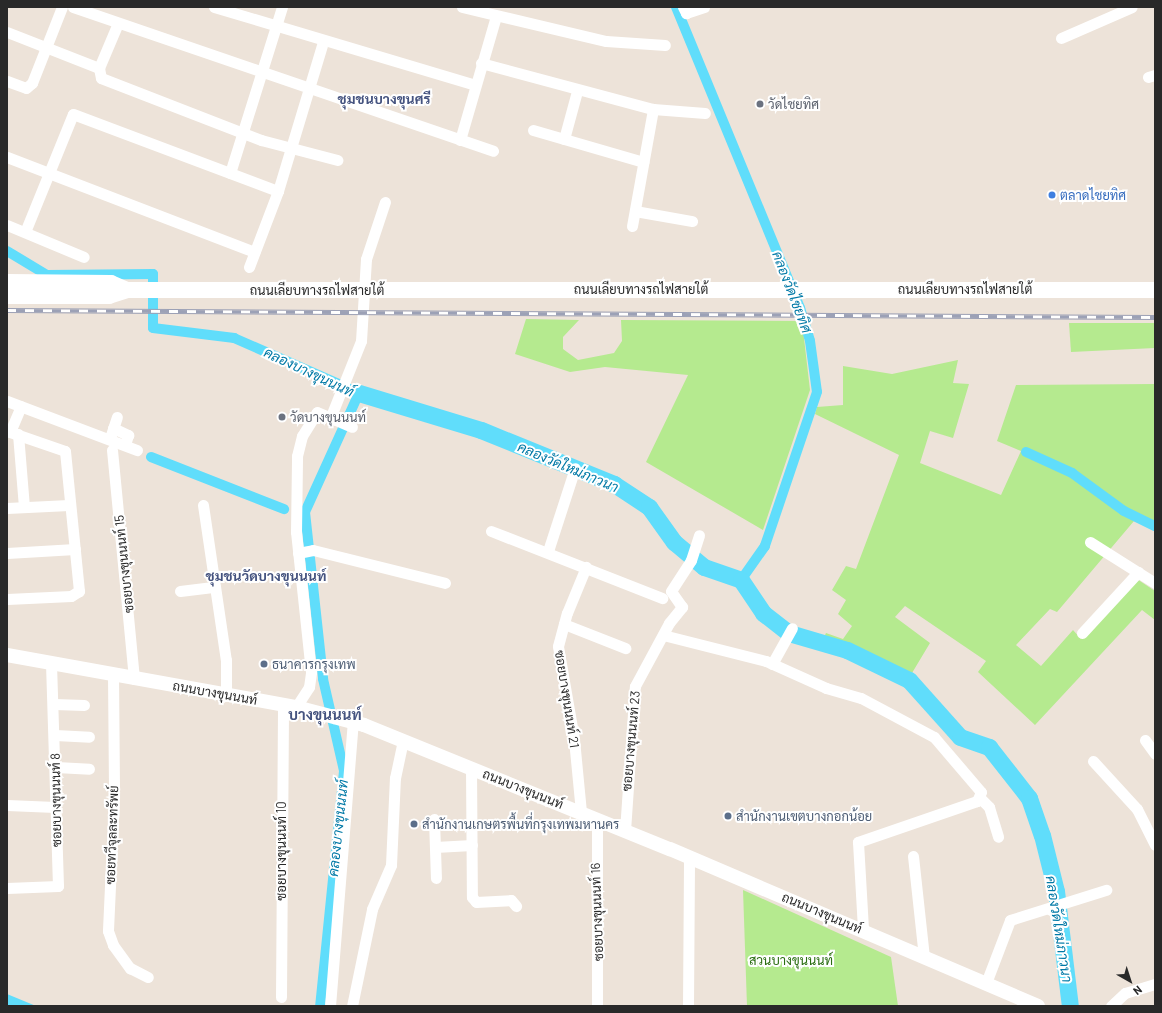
<!DOCTYPE html>
<html>
<head>
<meta charset="utf-8">
<style>
  body { margin:0 }
  #map { position:relative; width:1162px; height:1013px; overflow:hidden; background:#ede3d9; font-family:Barlow,Sarabun,sans-serif }
  div>[style] { position:absolute }
  .green>* { inset:0; background:#b5ea8f }
  .water>* { inset:0; background:#60ddfb }
  .canal>* { height:10px; margin:-5px; padding:0 5px; transform-origin:5px; border-radius:5px; background:#60ddfb }
  .river>* { height:17px; margin:-8.5px; padding:0 8.5px; transform-origin:8.5px; border-radius:8.5px; background:#60ddfb }
  .minor>* { height:11px; margin:-5.5px; padding:0 5.5px; transform-origin:5.5px; border-radius:5.5px; background:#fff }
  .tertiary>* { height:14px; margin:-7px; padding:0 7px; transform-origin:7px; border-radius:7px; background:#fff }
  .secondary>* { height:16px; margin:-8px; padding:0 8px; transform-origin:8px; border-radius:8px; background:#fff }
  .rail>* { height:4.5px; margin-top:-2.25px; transform-origin:0; background:repeating-linear-gradient(90deg,#fff 0 9px,#9ca1b6 0 18px); box-sizing:border-box; border-block:1px solid #9ca1b6 }
  .dots>* { width:11px; height:11px; translate:-50% -50%; box-sizing:border-box; border:2px solid #fff; border-radius:50% }
  span { translate:-50% -50%; white-space:nowrap; text-align:center; line-height:1.15; -webkit-text-stroke:4px #fff; paint-order:stroke }
  .worship-label { font-size:13px; color:#5b616d }
  .left { translate:0 -50%; text-align:left }
  .shop-label { font-size:13px; color:#366cbe }
  .street-label { font-size:13px; color:#292929 }
  .service-label { font-size:13px; color:#4e5e75 }
  .park-label { font-size:13px; color:#2b6e12 }
  .neighbourhood-label { font-size:14px; color:#45537f; font-weight:700 }
  .water-label { font-size:14px; color:#0079a6; font-style:italic }
  .quarter-label { font-size:15px; color:#45537f; font-weight:700 }
  .frame { position:absolute; inset:0; border:8px solid #292929; pointer-events:none }
  .north { position:absolute; left:1110px; top:961px; width:40px; height:40px; -webkit-text-stroke:3px #fff; paint-order:stroke; rotate:141deg; font-size:11px; font-weight:700; line-height:16px; text-align:center; color:#292929 }
  .north::after { content:''; display:block; margin:auto; width:14px; height:18px; background:#292929; clip-path:polygon(50% 0,100% 100%,50% 72%,0 100%) }
</style>
</head>
<body>
<div id="map">
  <div class="green">
    <i style="clip-path:polygon(526px 319px,579px 320px,563px 337px,563px 349px,578px 360px,614px 353px,622px 341px,621px 320px,802px 321px,810px 390px,763px 530px,646px 462px,688px 375px,605px 367px,570px 372px,515px 354px)"></i>
    <i style="clip-path:polygon(1069px 323px,1155px 323px,1155px 348px,1071px 352px)"></i>
    <i style="clip-path:polygon(958px 360px,953px 383px,969px 384px,953px 438px,930px 431px,920px 463px,1001px 495px,1021px 451px,997px 441px,1016px 385px,1155px 384px,1155px 530px,1134px 521px,1057px 612px,1050px 609px,1016px 645px,1041px 666px,1073px 630px,1081px 639px,1137px 579px,1155px 591px,1155px 620px,1142px 610px,1035px 725px,978px 672px,986px 661px,905px 606px,895px 617px,930px 643px,909px 678px,820px 646px,826px 633px,843px 639px,852px 626px,838px 614px,846px 600px,832px 590px,846px 566px,856px 569px,899px 455px,815px 414px,817px 407px,843px 405px,843px 366px,892px 374px)"></i>
    <i style="clip-path:polygon(743px 890px,891px 957px,898px 1006px,747px 1006px)"></i>
  </div>
  <div class="water">
    <i style="clip-path:polygon(7px 994px,36px 1006px,7px 1006px)"></i>
  </div>
  <div class="canal">
    <i style="left:676px;top:7px;width:326px;rotate:67.6deg"></i>
    <i style="left:800px;top:308px;width:34px;rotate:73deg"></i>
    <i style="left:810px;top:341px;width:51px;rotate:82.2deg"></i>
    <i style="left:817px;top:392px;width:163px;rotate:108.7deg"></i>
    <i style="left:765px;top:546px;width:42px;rotate:125.2deg"></i>
    <i style="left:7px;top:251px;width:47px;rotate:31deg"></i>
    <i style="left:47px;top:275px;width:106px;rotate:-0.5deg"></i>
    <i style="left:153px;top:274px;width:54px;rotate:90deg"></i>
    <i style="left:153px;top:328px;width:82px;rotate:7deg"></i>
    <i style="left:234px;top:338px;width:137px;rotate:23.7deg"></i>
    <i style="left:359px;top:393px;width:131px;rotate:114.4deg"></i>
    <i style="left:305px;top:512px;width:168px;rotate:83.8deg"></i>
    <i style="left:323px;top:679px;width:94px;rotate:77.1deg"></i>
    <i style="left:344px;top:771px;width:236px;rotate:95.8deg"></i>
    <i style="left:1026px;top:452px;width:51px;rotate:24.5deg"></i>
    <i style="left:1072px;top:473px;width:64px;rotate:36.2deg"></i>
    <i style="left:1124px;top:511px;width:34px;rotate:26deg"></i>
    <i style="left:151px;top:457px;width:143px;rotate:21.4deg"></i>
  </div>
  <div class="river">
    <i style="left:359px;top:393px;width:127px;rotate:16.9deg"></i>
    <i style="left:481px;top:430px;width:144px;rotate:22.1deg"></i>
    <i style="left:614px;top:484px;width:42px;rotate:33.3deg"></i>
    <i style="left:649px;top:507px;width:43px;rotate:54.5deg"></i>
    <i style="left:674px;top:542px;width:39px;rotate:40deg"></i>
    <i style="left:704px;top:567px;width:39px;rotate:19deg"></i>
    <i style="left:741px;top:580px;width:40px;rotate:56deg"></i>
    <i style="left:763px;top:613px;width:33px;rotate:38deg"></i>
    <i style="left:789px;top:633px;width:60px;rotate:16.3deg"></i>
    <i style="left:847px;top:650px;width:69px;rotate:25.8deg"></i>
    <i style="left:909px;top:680px;width:76px;rotate:48.2deg"></i>
    <i style="left:960px;top:737px;width:31px;rotate:19deg"></i>
    <i style="left:989px;top:747px;width:65px;rotate:51.9deg"></i>
    <i style="left:1029px;top:798px;width:39px;rotate:71deg"></i>
    <i style="left:1042px;top:835px;width:58px;rotate:76deg"></i>
    <i style="left:1056px;top:891px;width:116px;rotate:83.1deg"></i>
  </div>
  <div class="minor">
    <i style="left:73px;top:7px;width:444px;rotate:18.9deg"></i>
    <i style="left:214px;top:7px;width:272px;rotate:16.6deg"></i>
    <i style="left:462px;top:7px;width:148px;rotate:13.3deg"></i>
    <i style="left:606px;top:41px;width:59px;rotate:3.9deg"></i>
    <i style="left:683px;top:7px;width:7px;rotate:63deg"></i>
    <i style="left:686px;top:13px;width:19px;rotate:-18deg"></i>
    <i style="left:118px;top:23px;width:49px;rotate:112.9deg"></i>
    <i style="left:99px;top:68px;width:10px;rotate:79deg"></i>
    <i style="left:101px;top:78px;width:172px;rotate:21.2deg"></i>
    <i style="left:261px;top:140px;width:79px;rotate:14.7deg"></i>
    <i style="left:7px;top:32px;width:99px;rotate:21.4deg"></i>
    <i style="left:1061px;top:38px;width:77px;rotate:-23.6deg"></i>
    <i style="left:481px;top:63px;width:178px;rotate:15deg"></i>
    <i style="left:653px;top:109px;width:52px;rotate:4.4deg"></i>
    <i style="left:1148px;top:77px;width:7px;rotate:-16deg"></i>
    <i style="left:7px;top:81px;width:20px;rotate:20deg"></i>
    <i style="left:26px;top:88px;width:8px;rotate:-40deg"></i>
    <i style="left:32px;top:83px;width:82px;rotate:-68.5deg"></i>
    <i style="left:533px;top:130px;width:115px;rotate:16.2deg"></i>
    <i style="left:564px;top:139px;width:50px;rotate:-74.8deg"></i>
    <i style="left:460px;top:140px;width:129px;rotate:-73.8deg"></i>
    <i style="left:7px;top:157px;width:265px;rotate:21deg"></i>
    <i style="left:230px;top:173px;width:174px;rotate:-72.6deg"></i>
    <i style="left:635px;top:211px;width:58px;rotate:10deg"></i>
    <i style="left:7px;top:225px;width:83px;rotate:22.6deg"></i>
    <i style="left:632px;top:226px;width:119px;rotate:-79.8deg"></i>
    <i style="left:25px;top:232px;width:127px;rotate:-67.9deg"></i>
    <i style="left:73px;top:114px;width:219px;rotate:20.6deg"></i>
    <i style="left:249px;top:267px;width:81px;rotate:-69.1deg"></i>
    <i style="left:278px;top:191px;width:156px;rotate:-73.2deg"></i>
    <i style="left:7px;top:401px;width:139px;rotate:20.7deg"></i>
    <i style="left:331px;top:416px;width:81px;rotate:-68.2deg"></i>
    <i style="left:361px;top:341px;width:82px;rotate:-86.5deg"></i>
    <i style="left:366px;top:259px;width:60px;rotate:-71.6deg"></i>
    <i style="left:113px;top:428px;width:17px;rotate:25deg"></i>
    <i style="left:128px;top:435px;width:10px;rotate:107deg"></i>
    <i style="left:7px;top:431px;width:61px;rotate:19deg"></i>
    <i style="left:65px;top:451px;width:141px;rotate:84.3deg"></i>
    <i style="left:79px;top:591px;width:9px;rotate:148deg"></i>
    <i style="left:71px;top:596px;width:64px;rotate:177.3deg"></i>
    <i style="left:10px;top:432px;width:28px;rotate:-67deg"></i>
    <i style="left:18px;top:434px;width:73px;rotate:85.3deg"></i>
    <i style="left:111px;top:435px;width:19px;rotate:-72deg"></i>
    <i style="left:112px;top:450px;width:230px;rotate:84.5deg"></i>
    <i style="left:203px;top:505px;width:157px;rotate:81.6deg"></i>
    <i style="left:226px;top:660px;width:34px;rotate:90deg"></i>
    <i style="left:7px;top:508px;width:62px;rotate:-2.8deg"></i>
    <i style="left:491px;top:531px;width:184px;rotate:21.4deg"></i>
    <i style="left:1090px;top:542px;width:77px;rotate:32.2deg"></i>
    <i style="left:548px;top:551px;width:87px;rotate:-72deg"></i>
    <i style="left:7px;top:553px;width:68px;rotate:-3.4deg"></i>
    <i style="left:298px;top:553px;width:15px;rotate:-11deg"></i>
    <i style="left:313px;top:550px;width:136px;rotate:14deg"></i>
    <i style="left:180px;top:591px;width:35px;rotate:-7deg"></i>
    <i style="left:564px;top:624px;width:66px;rotate:21.5deg"></i>
    <i style="left:1082px;top:633px;width:83px;rotate:-47.4deg"></i>
    <i style="left:663px;top:635px;width:106px;rotate:14.2deg"></i>
    <i style="left:766px;top:661px;width:66px;rotate:24.2deg"></i>
    <i style="left:826px;top:688px;width:36px;rotate:16deg"></i>
    <i style="left:861px;top:698px;width:83px;rotate:28.1deg"></i>
    <i style="left:934px;top:737px;width:72px;rotate:49.5deg"></i>
    <i style="left:981px;top:792px;width:10px;rotate:114deg"></i>
    <i style="left:977px;top:801px;width:126px;rotate:161deg"></i>
    <i style="left:858px;top:842px;width:88px;rotate:86.7deg"></i>
    <i style="left:772px;top:664px;width:41px;rotate:-60.9deg"></i>
    <i style="left:113px;top:675px;width:123px;rotate:89.5deg"></i>
    <i style="left:114px;top:798px;width:133px;rotate:92.6deg"></i>
    <i style="left:108px;top:931px;width:15px;rotate:70deg"></i>
    <i style="left:113px;top:945px;width:29px;rotate:54deg"></i>
    <i style="left:130px;top:968px;width:20px;rotate:27deg"></i>
    <i style="left:54px;top:704px;width:30px;rotate:2deg"></i>
    <i style="left:296px;top:707px;width:24px;rotate:-57deg"></i>
    <i style="left:309px;top:687px;width:15px;rotate:-82deg"></i>
    <i style="left:311px;top:672px;width:141px;rotate:-96.1deg"></i>
    <i style="left:296px;top:532px;width:76px;rotate:-89.2deg"></i>
    <i style="left:297px;top:456px;width:21px;rotate:-76deg"></i>
    <i style="left:302px;top:436px;width:28px;rotate:-58deg"></i>
    <i style="left:317px;top:412px;width:38px;rotate:23deg"></i>
    <i style="left:55px;top:735px;width:34px;rotate:3deg"></i>
    <i style="left:1145px;top:740px;width:17px;rotate:54deg"></i>
    <i style="left:1093px;top:761px;width:65px;rotate:47.5deg"></i>
    <i style="left:1137px;top:809px;width:40px;rotate:63.4deg"></i>
    <i style="left:56px;top:767px;width:33px;rotate:3deg"></i>
    <i style="left:471px;top:767px;width:130px;rotate:89.6deg"></i>
    <i style="left:472px;top:897px;width:6px;rotate:51deg"></i>
    <i style="left:476px;top:902px;width:35px;rotate:-3deg"></i>
    <i style="left:511px;top:900px;width:8px;rotate:50deg"></i>
    <i style="left:980px;top:798px;width:13px;rotate:45deg"></i>
    <i style="left:989px;top:807px;width:31px;rotate:73deg"></i>
    <i style="left:7px;top:805px;width:48px;rotate:2.4deg"></i>
    <i style="left:581px;top:812px;width:73px;rotate:-95.5deg"></i>
    <i style="left:574px;top:739px;width:94px;rotate:-99.8deg"></i>
    <i style="left:558px;top:646px;width:34px;rotate:-75deg"></i>
    <i style="left:567px;top:613px;width:50px;rotate:-67.6deg"></i>
    <i style="left:434px;top:819px;width:59px;rotate:88.1deg"></i>
    <i style="left:597px;top:819px;width:187px;rotate:90deg"></i>
    <i style="left:625px;top:831px;width:145px;rotate:-86.1deg"></i>
    <i style="left:635px;top:686px;width:72px;rotate:-61.6deg"></i>
    <i style="left:669px;top:623px;width:21px;rotate:-51deg"></i>
    <i style="left:682px;top:607px;width:19px;rotate:-125deg"></i>
    <i style="left:671px;top:591px;width:37px;rotate:-57deg"></i>
    <i style="left:691px;top:560px;width:26px;rotate:-72deg"></i>
    <i style="left:435px;top:847px;width:37px;rotate:-3deg"></i>
    <i style="left:913px;top:856px;width:102px;rotate:83.8deg"></i>
    <i style="left:7px;top:888px;width:51px;rotate:-2.2deg"></i>
    <i style="left:58px;top:886px;width:222px;rotate:-91.8deg"></i>
    <i style="left:986px;top:983px;width:67px;rotate:-69.1deg"></i>
    <i style="left:1010px;top:920px;width:101px;rotate:-17.4deg"></i>
    <i style="left:281px;top:997px;width:292px;rotate:-89.6deg"></i>
    <i style="left:330px;top:1006px;width:285px;rotate:-85.4deg"></i>
    <i style="left:352px;top:1006px;width:99px;rotate:-78.3deg"></i>
    <i style="left:372px;top:909px;width:48px;rotate:-66.6deg"></i>
    <i style="left:391px;top:865px;width:87px;rotate:-87.4deg"></i>
    <i style="left:395px;top:778px;width:39px;rotate:-78deg"></i>
    <i style="left:688px;top:1006px;width:148px;rotate:-89.6deg"></i>
    <i style="left:1111px;top:1006px;width:19px;rotate:-43deg"></i>
    <i style="left:1125px;top:993px;width:31px;rotate:-17deg"></i>
  </div>
  <div class="tertiary">
    <i style="left:7px;top:655px;width:294px;rotate:10.2deg"></i>
    <i style="left:296px;top:707px;width:70px;rotate:14.8deg"></i>
    <i style="left:364px;top:725px;width:330px;rotate:22.1deg"></i>
    <i style="left:670px;top:849px;width:400px;rotate:23.1deg"></i>
  </div>
  <div class="secondary">
    <i style="left:7px;top:282px;width:104px;rotate:0.6deg"></i>
    <i style="left:111px;top:283px;width:17px;rotate:24deg"></i>
    <i style="left:7px;top:296px;width:102px"></i>
    <i style="left:109px;top:296px;width:19px;rotate:-18deg"></i>
    <i style="left:127px;top:290px;width:1028px"></i>
  </div>
  <div class="rail">
    <i style="left:7px;top:310px;width:1148px;rotate:0.35deg"></i>
  </div>
  <div class="dots">
    <i style="left:760px;top:104px;background:#6b7280"></i>
    <i style="left:1052px;top:195px;background:#3f7fe0"></i>
    <i style="left:282px;top:417px;background:#6b7280"></i>
    <i style="left:264px;top:664px;background:#5c6f8a"></i>
    <i style="left:728px;top:816px;background:#5c6f8a"></i>
    <i style="left:414px;top:824px;background:#5c6f8a"></i>
  </div>
  <div class="worship-label">
    <span class="left" style="left:768px;top:104px">วัดไชยทิศ</span>
    <span class="left" style="left:290px;top:417px">วัดบางขุนนนท์</span>
  </div>
  <div class="shop-label">
    <span class="left" style="left:1060px;top:195px">ตลาดไชยทิศ</span>
  </div>
  <div class="street-label">
    <span style="left:641px;top:289px">ถนนเลียบทางรถไฟสายใต้</span>
    <span style="left:965px;top:289px">ถนนเลียบทางรถไฟสายใต้</span>
    <span style="left:317px;top:290px">ถนนเลียบทางรถไฟสายใต้</span>
    <span style="left:124px;top:564px;rotate:-96deg">ซอยบางขุนนนท์ 15</span>
    <span style="left:215px;top:693px;rotate:10deg">ถนนบางขุนนนท์</span>
    <span style="left:567px;top:699px;rotate:81deg">ซอยบางขุนนนท์ 21</span>
    <span style="left:631px;top:741px;rotate:-85deg">ซอยบางขุนนนท์ 23</span>
    <span style="left:523px;top:789px;rotate:22deg">ถนนบางขุนนนท์</span>
    <span style="left:56px;top:800px;rotate:-91deg">ซอยบางขุนนนท์ 8</span>
    <span style="left:112px;top:835px;rotate:-88deg">ซอยทวีจุลละทรัพย์</span>
    <span style="left:281px;top:851px;rotate:-90deg">ซอยบางขุนนนท์ 10</span>
    <span style="left:597px;top:912px;rotate:-92deg">ซอยบางขุนนนท์ 16</span>
    <span style="left:822px;top:913px;rotate:23deg">ถนนบางขุนนนท์</span>
  </div>
  <div class="service-label">
    <span class="left" style="left:272px;top:664px">ธนาคารกรุงเทพ</span>
    <span class="left" style="left:736px;top:816px">สำนักงานเขตบางกอกน้อย</span>
    <span class="left" style="left:422px;top:824px">สำนักงานเกษตรพื้นที่กรุงเทพมหานคร</span>
  </div>
  <div class="park-label">
    <span style="left:791px;top:960px">สวนบางขุนนนท์</span>
  </div>
  <div class="neighbourhood-label">
    <span style="left:384px;top:99px">ชุมชนบางขุนศรี</span>
    <span style="left:266px;top:576px">ชุมชนวัดบางขุนนนท์</span>
  </div>
  <div class="water-label">
    <span style="left:792px;top:292px;rotate:69deg">คลองวัดไชยทิศ</span>
    <span style="left:309px;top:372px;rotate:25deg">คลองบางขุนนนท์</span>
    <span style="left:568px;top:467px;rotate:23deg">คลองวัดใหม่ภาวนา</span>
    <span style="left:338px;top:828px;rotate:-84deg">คลองบางขุนนนท์</span>
    <span style="left:1059px;top:929px;rotate:81deg">คลองวัดใหม่ภาวนา</span>
  </div>
  <div class="quarter-label">
    <span style="left:325px;top:715px">บางขุนนนท์</span>
  </div>
  <div class="frame"></div>
  <div class="north">N</div>
</div>
</body>
</html>
